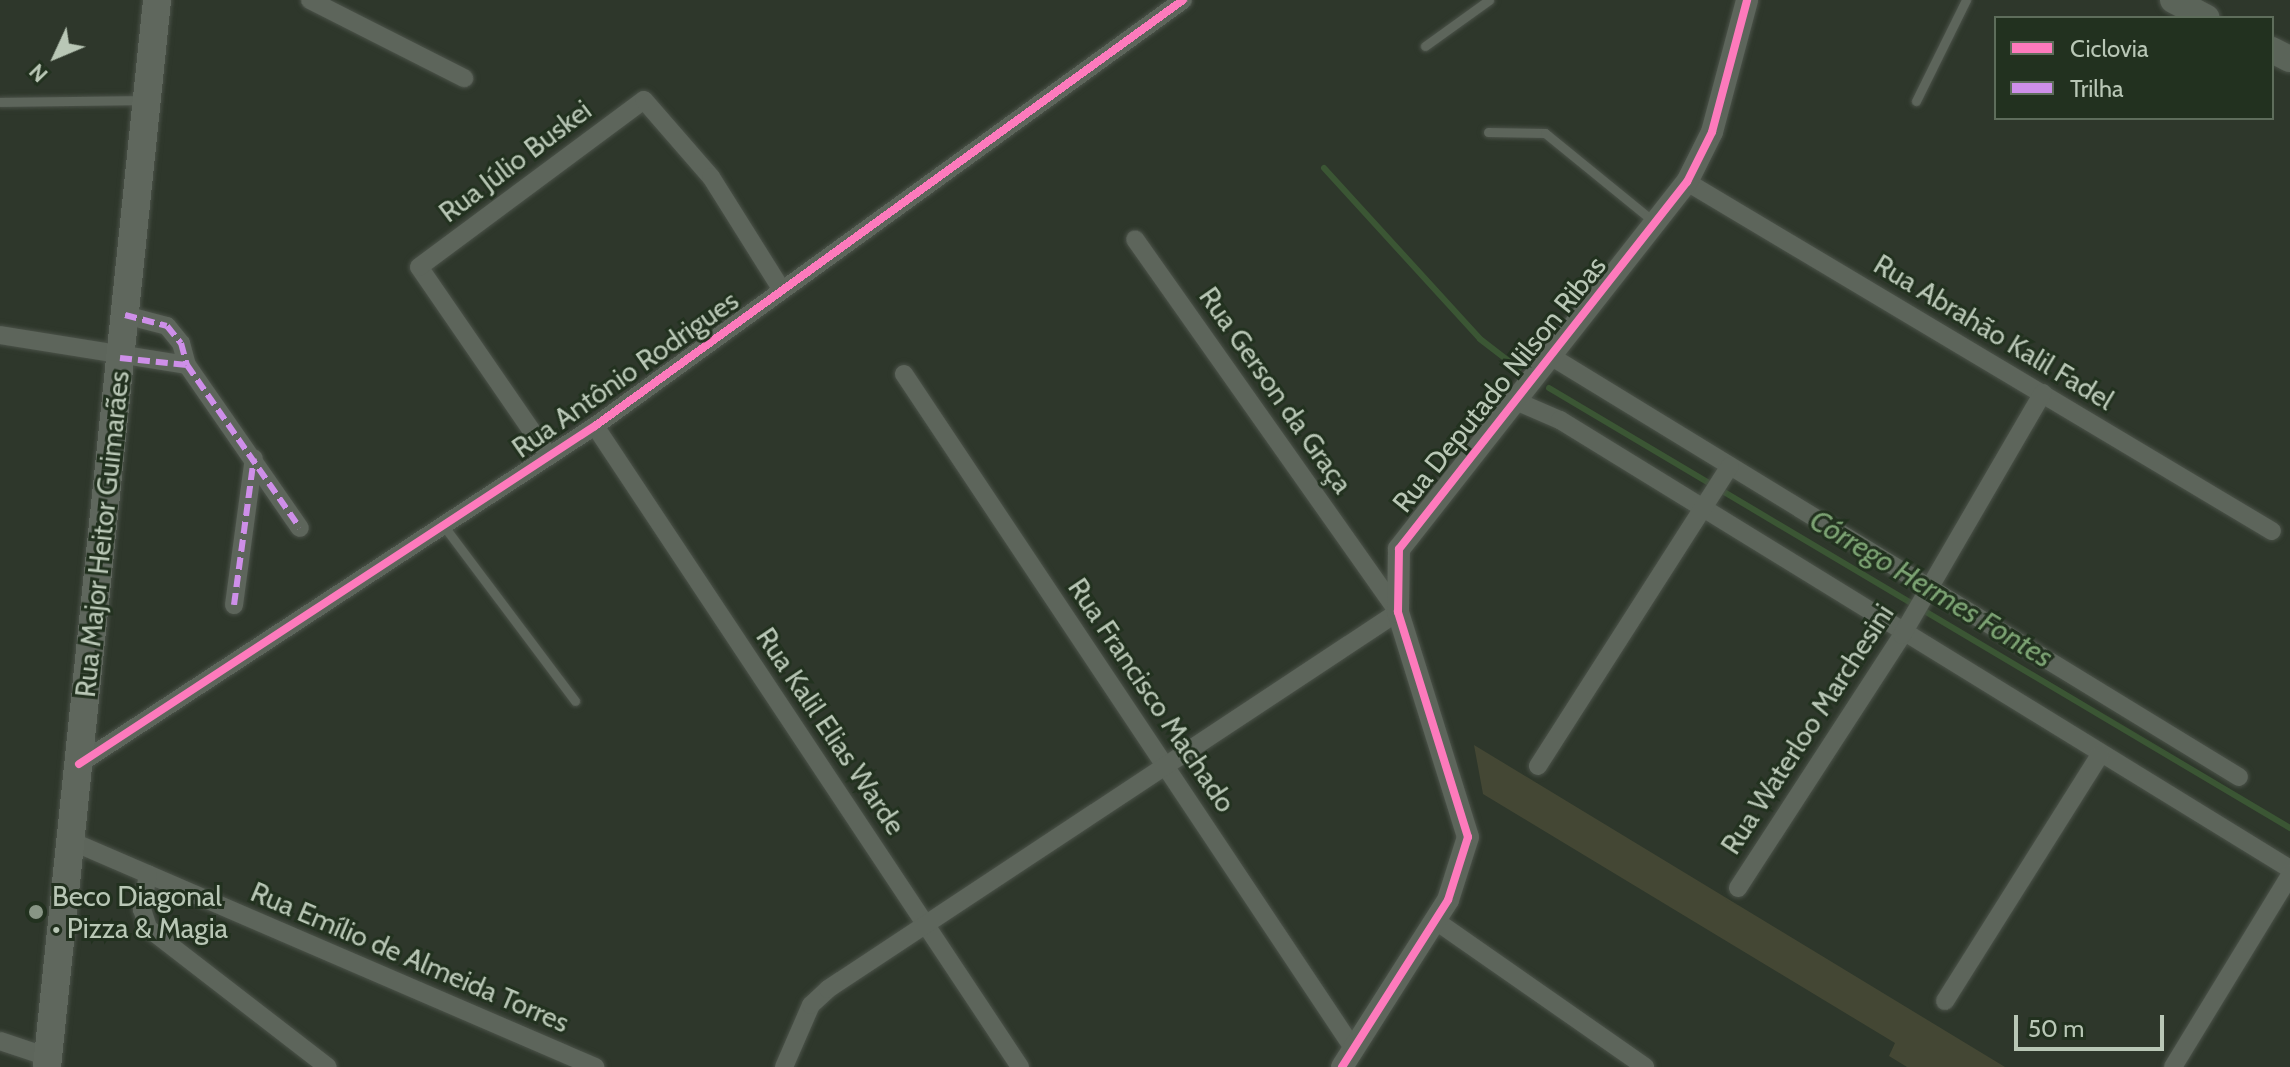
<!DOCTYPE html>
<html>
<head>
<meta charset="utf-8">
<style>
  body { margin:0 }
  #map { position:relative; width:2290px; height:1067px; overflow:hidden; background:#2e372b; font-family:Cabin,sans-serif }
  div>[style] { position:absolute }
  .green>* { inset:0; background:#444734 }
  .stream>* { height:6px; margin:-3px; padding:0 3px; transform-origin:3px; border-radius:3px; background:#3b5634 }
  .roads { filter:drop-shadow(0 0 2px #4b5249) drop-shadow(0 0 2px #4b5249) }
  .service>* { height:9px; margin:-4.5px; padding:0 4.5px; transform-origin:4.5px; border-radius:4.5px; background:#5d655b }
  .minor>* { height:18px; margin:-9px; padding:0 9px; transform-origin:9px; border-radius:9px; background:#5d655b }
  .tertiary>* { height:22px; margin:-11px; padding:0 11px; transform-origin:11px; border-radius:11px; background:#5d655b }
  .secondary>* { height:26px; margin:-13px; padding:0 13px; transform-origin:13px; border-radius:13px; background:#5b6459 }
  .primary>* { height:28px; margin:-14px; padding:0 14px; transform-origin:14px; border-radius:14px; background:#5f675d }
  .quiet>* { height:6px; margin-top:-3px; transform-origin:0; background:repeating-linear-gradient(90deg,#ce8fe9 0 12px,transparent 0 18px) }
  .cycleway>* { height:8px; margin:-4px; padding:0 4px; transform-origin:4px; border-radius:4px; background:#fd7abc }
  .dots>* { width:22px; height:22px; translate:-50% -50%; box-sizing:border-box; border:4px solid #22311f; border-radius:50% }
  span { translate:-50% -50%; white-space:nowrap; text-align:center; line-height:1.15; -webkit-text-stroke:6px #22311f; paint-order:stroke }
  .street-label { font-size:28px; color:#b9c7b6 }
  .poi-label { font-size:28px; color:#b9c7b6 }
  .left { translate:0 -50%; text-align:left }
  .water-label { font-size:30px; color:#7ca373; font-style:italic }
  .legend { position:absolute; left:1994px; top:16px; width:280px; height:104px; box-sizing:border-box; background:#22311f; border:2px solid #5e6d5b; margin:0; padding:10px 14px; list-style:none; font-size:24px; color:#b9c7b6 }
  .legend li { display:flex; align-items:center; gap:16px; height:40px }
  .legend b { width:40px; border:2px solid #5e6d5b }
  .north { position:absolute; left:16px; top:16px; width:80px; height:80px; -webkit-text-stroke:6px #22311f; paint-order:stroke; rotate:226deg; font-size:22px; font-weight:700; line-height:32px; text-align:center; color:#b9c7b6 }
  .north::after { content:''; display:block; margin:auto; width:28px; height:36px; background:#b9c7b6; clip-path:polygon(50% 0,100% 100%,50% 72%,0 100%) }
  .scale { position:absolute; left:2014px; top:1015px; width:150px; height:36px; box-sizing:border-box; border:4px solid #b9c7b6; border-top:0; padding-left:10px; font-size:24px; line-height:28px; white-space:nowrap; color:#b9c7b6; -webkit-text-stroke:6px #22311f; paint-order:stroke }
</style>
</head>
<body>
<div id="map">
  <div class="green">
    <i style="clip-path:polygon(1474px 745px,2005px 1067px,1907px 1067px,1889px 1056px,1895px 1043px,1483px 794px)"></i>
  </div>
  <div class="stream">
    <i style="left:1324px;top:168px;width:231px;rotate:47.6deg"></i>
    <i style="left:1480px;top:339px;width:49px;rotate:37.6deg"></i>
    <i style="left:1549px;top:388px;width:862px;rotate:30.7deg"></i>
  </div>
  <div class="roads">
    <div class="service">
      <i style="left:1425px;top:46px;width:79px;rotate:-35.7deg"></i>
      <i style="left:1916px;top:101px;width:113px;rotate:-63.7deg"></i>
      <i style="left:0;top:102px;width:145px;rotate:-0.8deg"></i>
      <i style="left:1488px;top:132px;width:57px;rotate:1deg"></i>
      <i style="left:1545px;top:133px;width:139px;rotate:39.2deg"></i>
      <i style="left:443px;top:525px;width:220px;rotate:53.1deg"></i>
    </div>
    <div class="minor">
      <i style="left:310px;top:0;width:173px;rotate:26.9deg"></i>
      <i style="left:1687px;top:182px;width:681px;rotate:30.82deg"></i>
      <i style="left:125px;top:315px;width:43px;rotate:14.7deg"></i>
      <i style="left:167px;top:326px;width:22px;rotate:51deg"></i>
      <i style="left:181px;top:343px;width:23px;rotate:75deg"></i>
      <i style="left:187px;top:365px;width:198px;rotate:55.3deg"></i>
      <i style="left:0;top:335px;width:189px;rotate:9.1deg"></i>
      <i style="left:1552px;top:357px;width:805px;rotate:31.44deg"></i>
      <i style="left:904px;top:374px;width:810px;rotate:56.33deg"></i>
      <i style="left:1516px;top:401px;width:48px;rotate:23.4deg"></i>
      <i style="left:1560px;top:420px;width:857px;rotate:31.59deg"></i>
      <i style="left:595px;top:426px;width:769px;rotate:56.45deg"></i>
      <i style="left:549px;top:456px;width:229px;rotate:-124.5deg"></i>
      <i style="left:419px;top:267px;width:280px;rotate:-36.6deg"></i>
      <i style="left:644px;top:100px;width:102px;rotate:49deg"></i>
      <i style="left:711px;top:177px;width:133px;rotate:57.9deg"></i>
      <i style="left:234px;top:605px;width:148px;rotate:-82.3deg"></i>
      <i style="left:79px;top:764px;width:617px;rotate:-33.23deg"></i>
      <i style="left:595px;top:426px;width:726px;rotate:-35.92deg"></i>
      <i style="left:1538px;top:766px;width:356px;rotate:-57.4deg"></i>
      <i style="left:71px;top:841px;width:571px;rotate:23.33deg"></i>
      <i style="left:148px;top:874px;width:36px;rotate:100deg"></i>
      <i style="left:142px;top:909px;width:20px;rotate:72deg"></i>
      <i style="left:148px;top:928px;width:227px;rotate:37.7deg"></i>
      <i style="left:1738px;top:888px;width:302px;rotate:-57deg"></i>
      <i style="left:1902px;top:635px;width:280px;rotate:-59.8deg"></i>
      <i style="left:1436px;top:921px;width:255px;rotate:34.9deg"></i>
      <i style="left:1945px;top:1001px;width:291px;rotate:-57.8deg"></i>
      <i style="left:0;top:1041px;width:51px;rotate:18.4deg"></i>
      <i style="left:784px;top:1067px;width:68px;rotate:-66.5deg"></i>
      <i style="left:811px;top:1005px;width:23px;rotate:-43deg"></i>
      <i style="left:828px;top:989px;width:683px;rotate:-33.48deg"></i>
      <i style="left:1398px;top:612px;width:456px;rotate:-125.2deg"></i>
      <i style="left:2173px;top:1067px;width:225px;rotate:-58.6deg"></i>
    </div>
    <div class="tertiary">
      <i style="left:1342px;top:1067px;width:198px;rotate:-57.6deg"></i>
      <i style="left:1448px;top:900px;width:66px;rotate:-72.4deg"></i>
      <i style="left:1468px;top:837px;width:236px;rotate:-107.3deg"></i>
      <i style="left:1398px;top:612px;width:63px;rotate:-89.1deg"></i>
      <i style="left:1399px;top:549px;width:467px;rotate:-51.9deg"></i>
      <i style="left:1687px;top:182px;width:56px;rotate:-63.4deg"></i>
      <i style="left:1712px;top:132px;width:137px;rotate:-75.1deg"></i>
    </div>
    <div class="secondary">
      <i style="left:2173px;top:0;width:38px;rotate:28deg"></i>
      <i style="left:2272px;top:50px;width:20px;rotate:27deg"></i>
    </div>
    <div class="primary">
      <i style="left:47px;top:1067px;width:1073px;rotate:-84.11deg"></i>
    </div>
  </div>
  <div class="quiet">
    <i style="left:125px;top:315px;width:43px;rotate:14.7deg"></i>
    <i style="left:167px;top:326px;width:22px;rotate:51deg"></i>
    <i style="left:181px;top:343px;width:23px;rotate:75deg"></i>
    <i style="left:187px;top:365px;width:198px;rotate:55.3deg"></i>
    <i style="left:120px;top:358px;width:67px;rotate:6deg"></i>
    <i style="left:234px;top:605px;width:148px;rotate:-82.3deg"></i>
  </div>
  <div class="cycleway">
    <i style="left:79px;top:764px;width:617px;rotate:-33.23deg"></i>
    <i style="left:595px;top:426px;width:726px;rotate:-35.92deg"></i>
    <i style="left:1342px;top:1067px;width:198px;rotate:-57.6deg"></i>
    <i style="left:1448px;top:900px;width:66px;rotate:-72.4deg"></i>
    <i style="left:1468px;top:837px;width:236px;rotate:-107.3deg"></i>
    <i style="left:1398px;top:612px;width:63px;rotate:-89.1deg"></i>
    <i style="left:1399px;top:549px;width:467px;rotate:-51.9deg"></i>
    <i style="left:1687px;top:182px;width:56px;rotate:-63.4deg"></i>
    <i style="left:1712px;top:132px;width:137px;rotate:-75.1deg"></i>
  </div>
  <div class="dots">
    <i style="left:36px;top:912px;background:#889585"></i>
  </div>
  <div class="street-label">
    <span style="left:515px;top:161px;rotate:-37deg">Rua Júlio Buskei</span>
    <span style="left:1994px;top:332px;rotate:31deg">Rua Abrahão Kalil Fadel</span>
    <span style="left:625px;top:374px;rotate:-35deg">Rua Antônio Rodrigues</span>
    <span style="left:1499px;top:384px;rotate:-51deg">Rua Deputado Nilson Ribas</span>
    <span style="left:1276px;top:390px;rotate:55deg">Rua Gerson da Graça</span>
    <span style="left:102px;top:534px;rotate:-84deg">Rua Major Heitor Guimarães</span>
    <span style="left:1152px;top:695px;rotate:56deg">Rua Francisco Machado</span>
    <span style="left:1807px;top:729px;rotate:-57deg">Rua Waterloo Marchesini</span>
    <span style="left:831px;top:731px;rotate:56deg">Rua Kalil Elias Warde</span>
    <span style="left:410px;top:957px;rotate:23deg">Rua Emílio de Almeida Torres</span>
  </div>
  <div class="poi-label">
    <span class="left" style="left:52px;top:912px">Beco Diagonal<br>• Pizza &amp; Magia</span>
  </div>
  <div class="water-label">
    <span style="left:1931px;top:589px;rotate:31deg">Córrego Hermes Fontes</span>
  </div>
  <ul class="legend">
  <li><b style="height:10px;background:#fd7abc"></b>Ciclovia</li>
  <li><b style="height:10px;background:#ce8fe9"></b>Trilha</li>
  </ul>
  <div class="north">N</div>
  <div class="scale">50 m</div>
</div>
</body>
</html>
